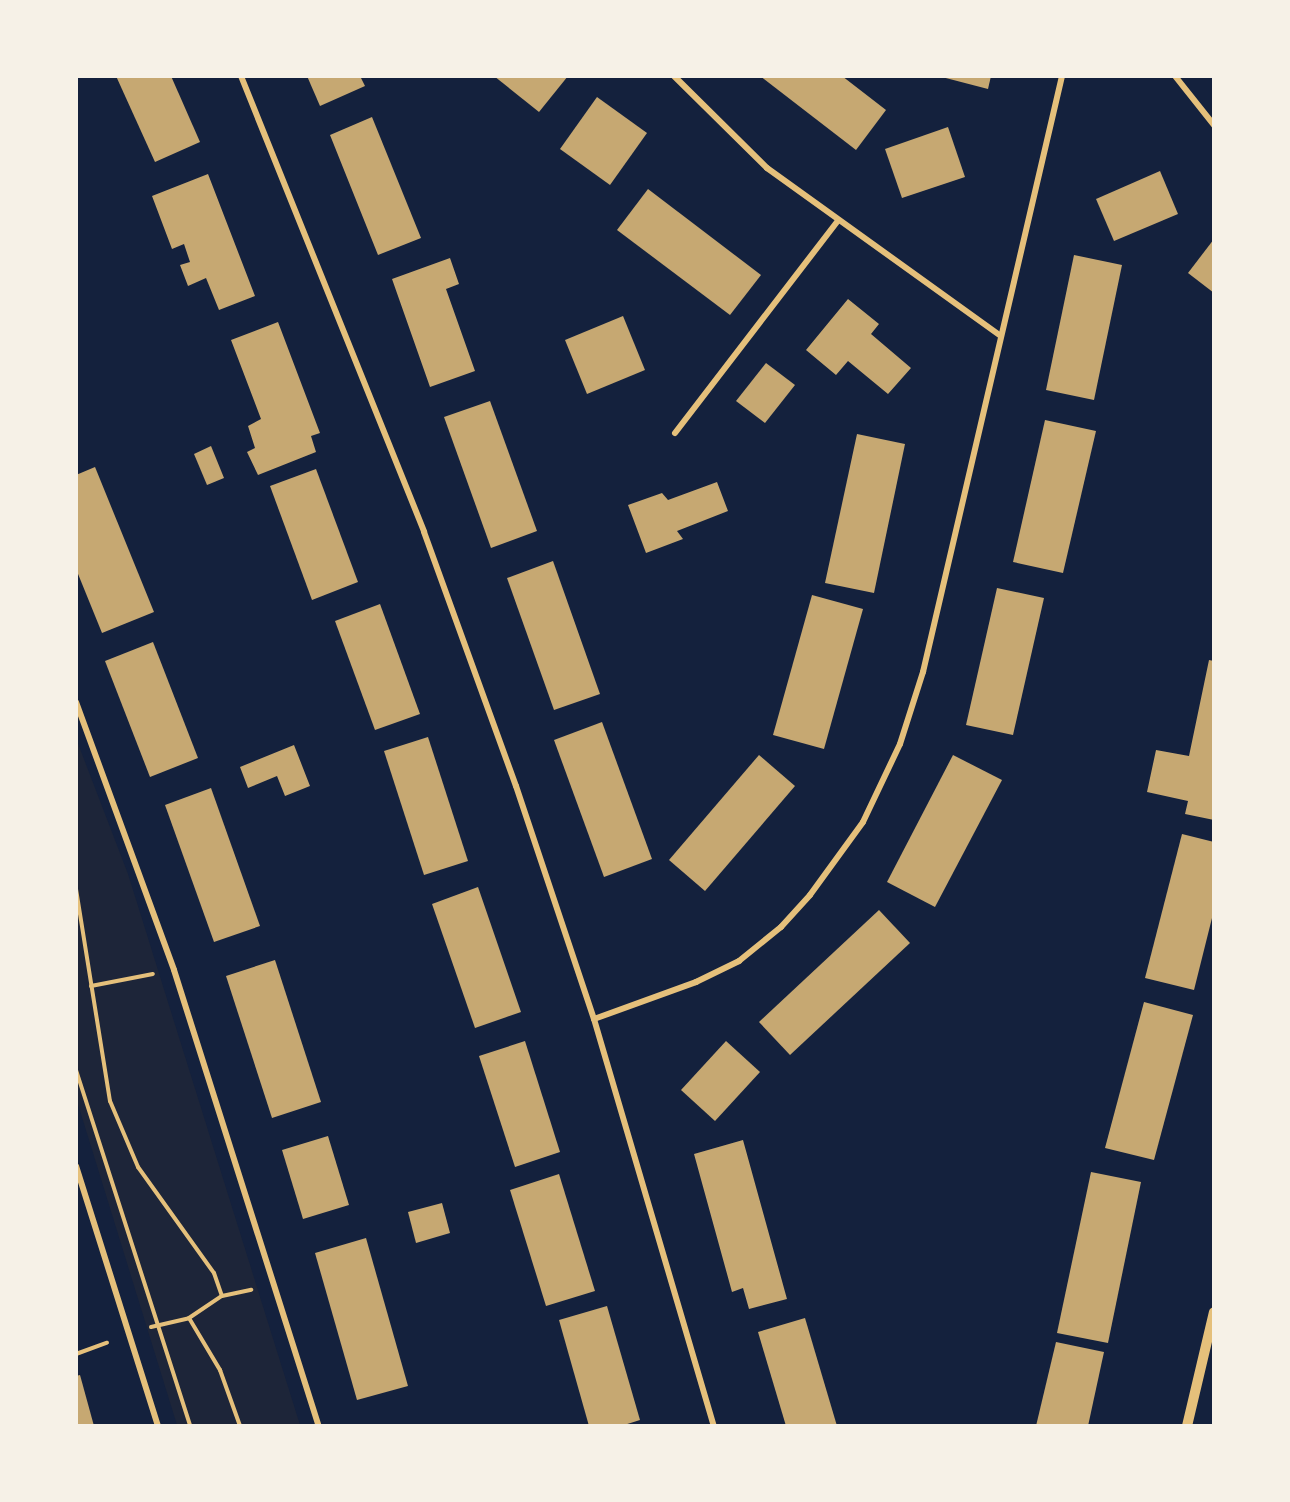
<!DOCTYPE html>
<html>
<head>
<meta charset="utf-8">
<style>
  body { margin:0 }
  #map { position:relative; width:1290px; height:1502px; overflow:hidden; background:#14213d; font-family:"Fira Sans Condensed",sans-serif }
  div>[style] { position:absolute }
  .green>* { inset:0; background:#1d2539 }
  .building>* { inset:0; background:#c6a872 }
  .path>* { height:4px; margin:-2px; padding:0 2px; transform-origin:2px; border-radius:2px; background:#e5c07b }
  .minor>* { height:6px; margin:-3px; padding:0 3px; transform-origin:3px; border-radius:3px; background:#e5c07b }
  .tertiary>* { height:10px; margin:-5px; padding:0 5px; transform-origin:5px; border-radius:5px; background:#e5c07b }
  span { translate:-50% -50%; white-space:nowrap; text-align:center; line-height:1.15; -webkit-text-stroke:6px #f6f1e7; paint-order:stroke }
  .frame { position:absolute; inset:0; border:78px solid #f6f1e7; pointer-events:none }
</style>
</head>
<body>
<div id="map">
  <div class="green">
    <i style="clip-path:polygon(77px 741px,128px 874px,300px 1425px,177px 1425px,77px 1101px)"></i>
  </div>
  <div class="building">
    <i style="clip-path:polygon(116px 76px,171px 76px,200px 142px,155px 162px)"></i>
    <i style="clip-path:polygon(307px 76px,360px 76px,365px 86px,320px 106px)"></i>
    <i style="clip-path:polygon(494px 76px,568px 76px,539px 112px)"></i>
    <i style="clip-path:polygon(760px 76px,842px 76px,886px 110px,856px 150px)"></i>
    <i style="clip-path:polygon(938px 76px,991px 76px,988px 89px)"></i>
    <i style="clip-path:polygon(597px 97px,647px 133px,610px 185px,560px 149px)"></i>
    <i style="clip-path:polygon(372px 117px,421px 238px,378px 255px,330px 135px)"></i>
    <i style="clip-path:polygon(948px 127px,965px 177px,902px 198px,885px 149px)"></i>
    <i style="clip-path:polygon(1160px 171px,1178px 214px,1114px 241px,1096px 199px)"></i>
    <i style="clip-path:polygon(208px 174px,255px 296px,219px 310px,206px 278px,188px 286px,180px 265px,190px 262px,184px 244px,172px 249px,152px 196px)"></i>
    <i style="clip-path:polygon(648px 189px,761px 275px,730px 315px,617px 230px)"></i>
    <i style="clip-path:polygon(1214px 239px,1214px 293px,1188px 273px)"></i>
    <i style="clip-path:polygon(1074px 255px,1122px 265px,1094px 400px,1046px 390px)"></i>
    <i style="clip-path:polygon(450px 258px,459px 284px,446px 289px,475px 371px,430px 387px,392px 279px)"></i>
    <i style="clip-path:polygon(848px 299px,879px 324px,871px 334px,911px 368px,888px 394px,848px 361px,836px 375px,806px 350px)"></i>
    <i style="clip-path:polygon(623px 316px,645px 370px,587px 394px,565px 340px)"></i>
    <i style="clip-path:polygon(278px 322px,320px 433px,311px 436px,316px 452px,258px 475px,247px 452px,255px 448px,248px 426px,261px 419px,231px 340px)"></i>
    <i style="clip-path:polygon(766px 363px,795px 385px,765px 423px,736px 401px)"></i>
    <i style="clip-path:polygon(490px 401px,537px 531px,491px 548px,444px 417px)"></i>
    <i style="clip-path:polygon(1045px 420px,1096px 431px,1063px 573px,1013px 562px)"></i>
    <i style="clip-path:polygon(857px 434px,905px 444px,874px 593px,825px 583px)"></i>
    <i style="clip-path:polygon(211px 446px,224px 478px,207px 485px,194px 454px)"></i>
    <i style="clip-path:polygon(95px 467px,154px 612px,102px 633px,76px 569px,76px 475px)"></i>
    <i style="clip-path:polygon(316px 469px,358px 582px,312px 600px,270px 486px)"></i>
    <i style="clip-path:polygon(717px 482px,728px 511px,677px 531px,683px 539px,646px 553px,628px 505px,662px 493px,668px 500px)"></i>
    <i style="clip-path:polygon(553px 561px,600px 694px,554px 710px,507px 578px)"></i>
    <i style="clip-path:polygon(997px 588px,1044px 598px,1013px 735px,966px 725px)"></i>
    <i style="clip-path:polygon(812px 595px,863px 609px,824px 749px,773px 735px)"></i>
    <i style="clip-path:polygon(380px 604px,420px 714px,375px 730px,335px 621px)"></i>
    <i style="clip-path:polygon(153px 642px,198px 758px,150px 777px,105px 661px)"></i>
    <i style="clip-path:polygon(1209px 660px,1214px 661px,1214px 820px,1185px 814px,1188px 801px,1147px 792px,1156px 750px,1189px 756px)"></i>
    <i style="clip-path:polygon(602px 722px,652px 859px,604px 877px,554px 740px)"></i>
    <i style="clip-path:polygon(428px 737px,468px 861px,424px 875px,384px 751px)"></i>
    <i style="clip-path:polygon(294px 745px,310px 786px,285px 796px,277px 776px,248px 788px,240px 767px)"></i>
    <i style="clip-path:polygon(759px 755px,795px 786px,705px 891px,669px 860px)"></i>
    <i style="clip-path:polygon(953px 755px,1002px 780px,935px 907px,887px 882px)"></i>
    <i style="clip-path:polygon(211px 788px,260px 926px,214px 942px,165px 805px)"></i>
    <i style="clip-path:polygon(1182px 834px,1214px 842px,1214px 910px,1194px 990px,1145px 978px)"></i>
    <i style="clip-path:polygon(478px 887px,521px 1012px,475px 1028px,432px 904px)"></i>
    <i style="clip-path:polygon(879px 910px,910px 943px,790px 1055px,759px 1022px)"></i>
    <i style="clip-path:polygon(275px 960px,321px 1102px,272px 1118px,226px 976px)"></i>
    <i style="clip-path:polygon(1144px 1002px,1193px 1015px,1154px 1160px,1105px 1148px)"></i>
    <i style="clip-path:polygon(525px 1041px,560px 1152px,515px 1167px,479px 1056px)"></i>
    <i style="clip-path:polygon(726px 1041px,760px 1072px,715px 1121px,681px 1090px)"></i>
    <i style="clip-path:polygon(328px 1136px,349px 1205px,303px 1219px,282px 1150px)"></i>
    <i style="clip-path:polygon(743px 1140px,787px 1299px,749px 1309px,743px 1288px,732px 1292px,694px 1154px)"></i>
    <i style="clip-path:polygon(1091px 1172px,1141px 1182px,1108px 1343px,1057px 1333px)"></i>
    <i style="clip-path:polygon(559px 1174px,595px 1291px,546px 1306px,510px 1190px)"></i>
    <i style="clip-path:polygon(442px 1203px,450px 1233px,416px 1243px,408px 1212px)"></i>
    <i style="clip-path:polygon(366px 1238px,408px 1386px,357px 1400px,315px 1253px)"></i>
    <i style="clip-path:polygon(607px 1306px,640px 1420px,621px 1426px,589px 1426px,559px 1320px)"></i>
    <i style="clip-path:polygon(805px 1318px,837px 1426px,786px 1426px,758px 1332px)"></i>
    <i style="clip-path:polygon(1056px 1342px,1104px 1352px,1088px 1426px,1036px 1426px)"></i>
    <i style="clip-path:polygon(80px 1375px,94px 1426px,76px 1426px,76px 1376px)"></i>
  </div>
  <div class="path">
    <i style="left:76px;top:889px;width:215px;rotate:80.9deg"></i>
    <i style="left:110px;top:1101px;width:72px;rotate:67deg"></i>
    <i style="left:138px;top:1167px;width:130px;rotate:54.4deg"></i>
    <i style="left:214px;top:1273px;width:24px;rotate:71deg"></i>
    <i style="left:91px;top:986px;width:63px;rotate:-11deg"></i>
    <i style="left:76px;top:1070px;width:374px;rotate:72.2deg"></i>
    <i style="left:189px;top:1318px;width:61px;rotate:59.2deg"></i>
    <i style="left:220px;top:1370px;width:59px;rotate:70.3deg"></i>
    <i style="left:151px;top:1327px;width:39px;rotate:-13deg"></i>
    <i style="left:189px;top:1318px;width:40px;rotate:-34deg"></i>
    <i style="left:222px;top:1296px;width:30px;rotate:-12deg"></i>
    <i style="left:76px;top:1354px;width:33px;rotate:-20deg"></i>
  </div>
  <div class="minor">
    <i style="left:241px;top:76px;width:491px;rotate:68.1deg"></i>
    <i style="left:424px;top:532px;width:270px;rotate:70.1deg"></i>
    <i style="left:516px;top:786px;width:246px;rotate:71.5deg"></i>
    <i style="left:594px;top:1019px;width:424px;rotate:73.6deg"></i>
    <i style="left:674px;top:76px;width:131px;rotate:44.7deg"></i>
    <i style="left:767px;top:168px;width:286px;rotate:35.7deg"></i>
    <i style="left:1175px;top:76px;width:63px;rotate:51.5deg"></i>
    <i style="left:675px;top:433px;width:266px;rotate:-52.5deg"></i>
    <i style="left:76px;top:702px;width:285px;rotate:69.9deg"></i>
    <i style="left:174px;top:970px;width:478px;rotate:72.4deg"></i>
    <i style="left:594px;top:1019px;width:109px;rotate:-19.9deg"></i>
    <i style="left:696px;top:982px;width:48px;rotate:-26deg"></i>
    <i style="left:739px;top:961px;width:54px;rotate:-39deg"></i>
    <i style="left:781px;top:927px;width:43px;rotate:-47.8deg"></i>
    <i style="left:810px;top:895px;width:90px;rotate:-54deg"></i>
    <i style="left:863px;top:822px;width:86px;rotate:-64.6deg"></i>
    <i style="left:900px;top:744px;width:76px;rotate:-72.3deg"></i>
    <i style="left:923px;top:672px;width:612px;rotate:-76.87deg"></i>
    <i style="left:76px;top:1166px;width:273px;rotate:72.5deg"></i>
  </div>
  <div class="tertiary">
    <i style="left:1187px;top:1426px;width:117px;rotate:-76.7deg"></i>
  </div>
  <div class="frame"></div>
</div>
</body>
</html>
